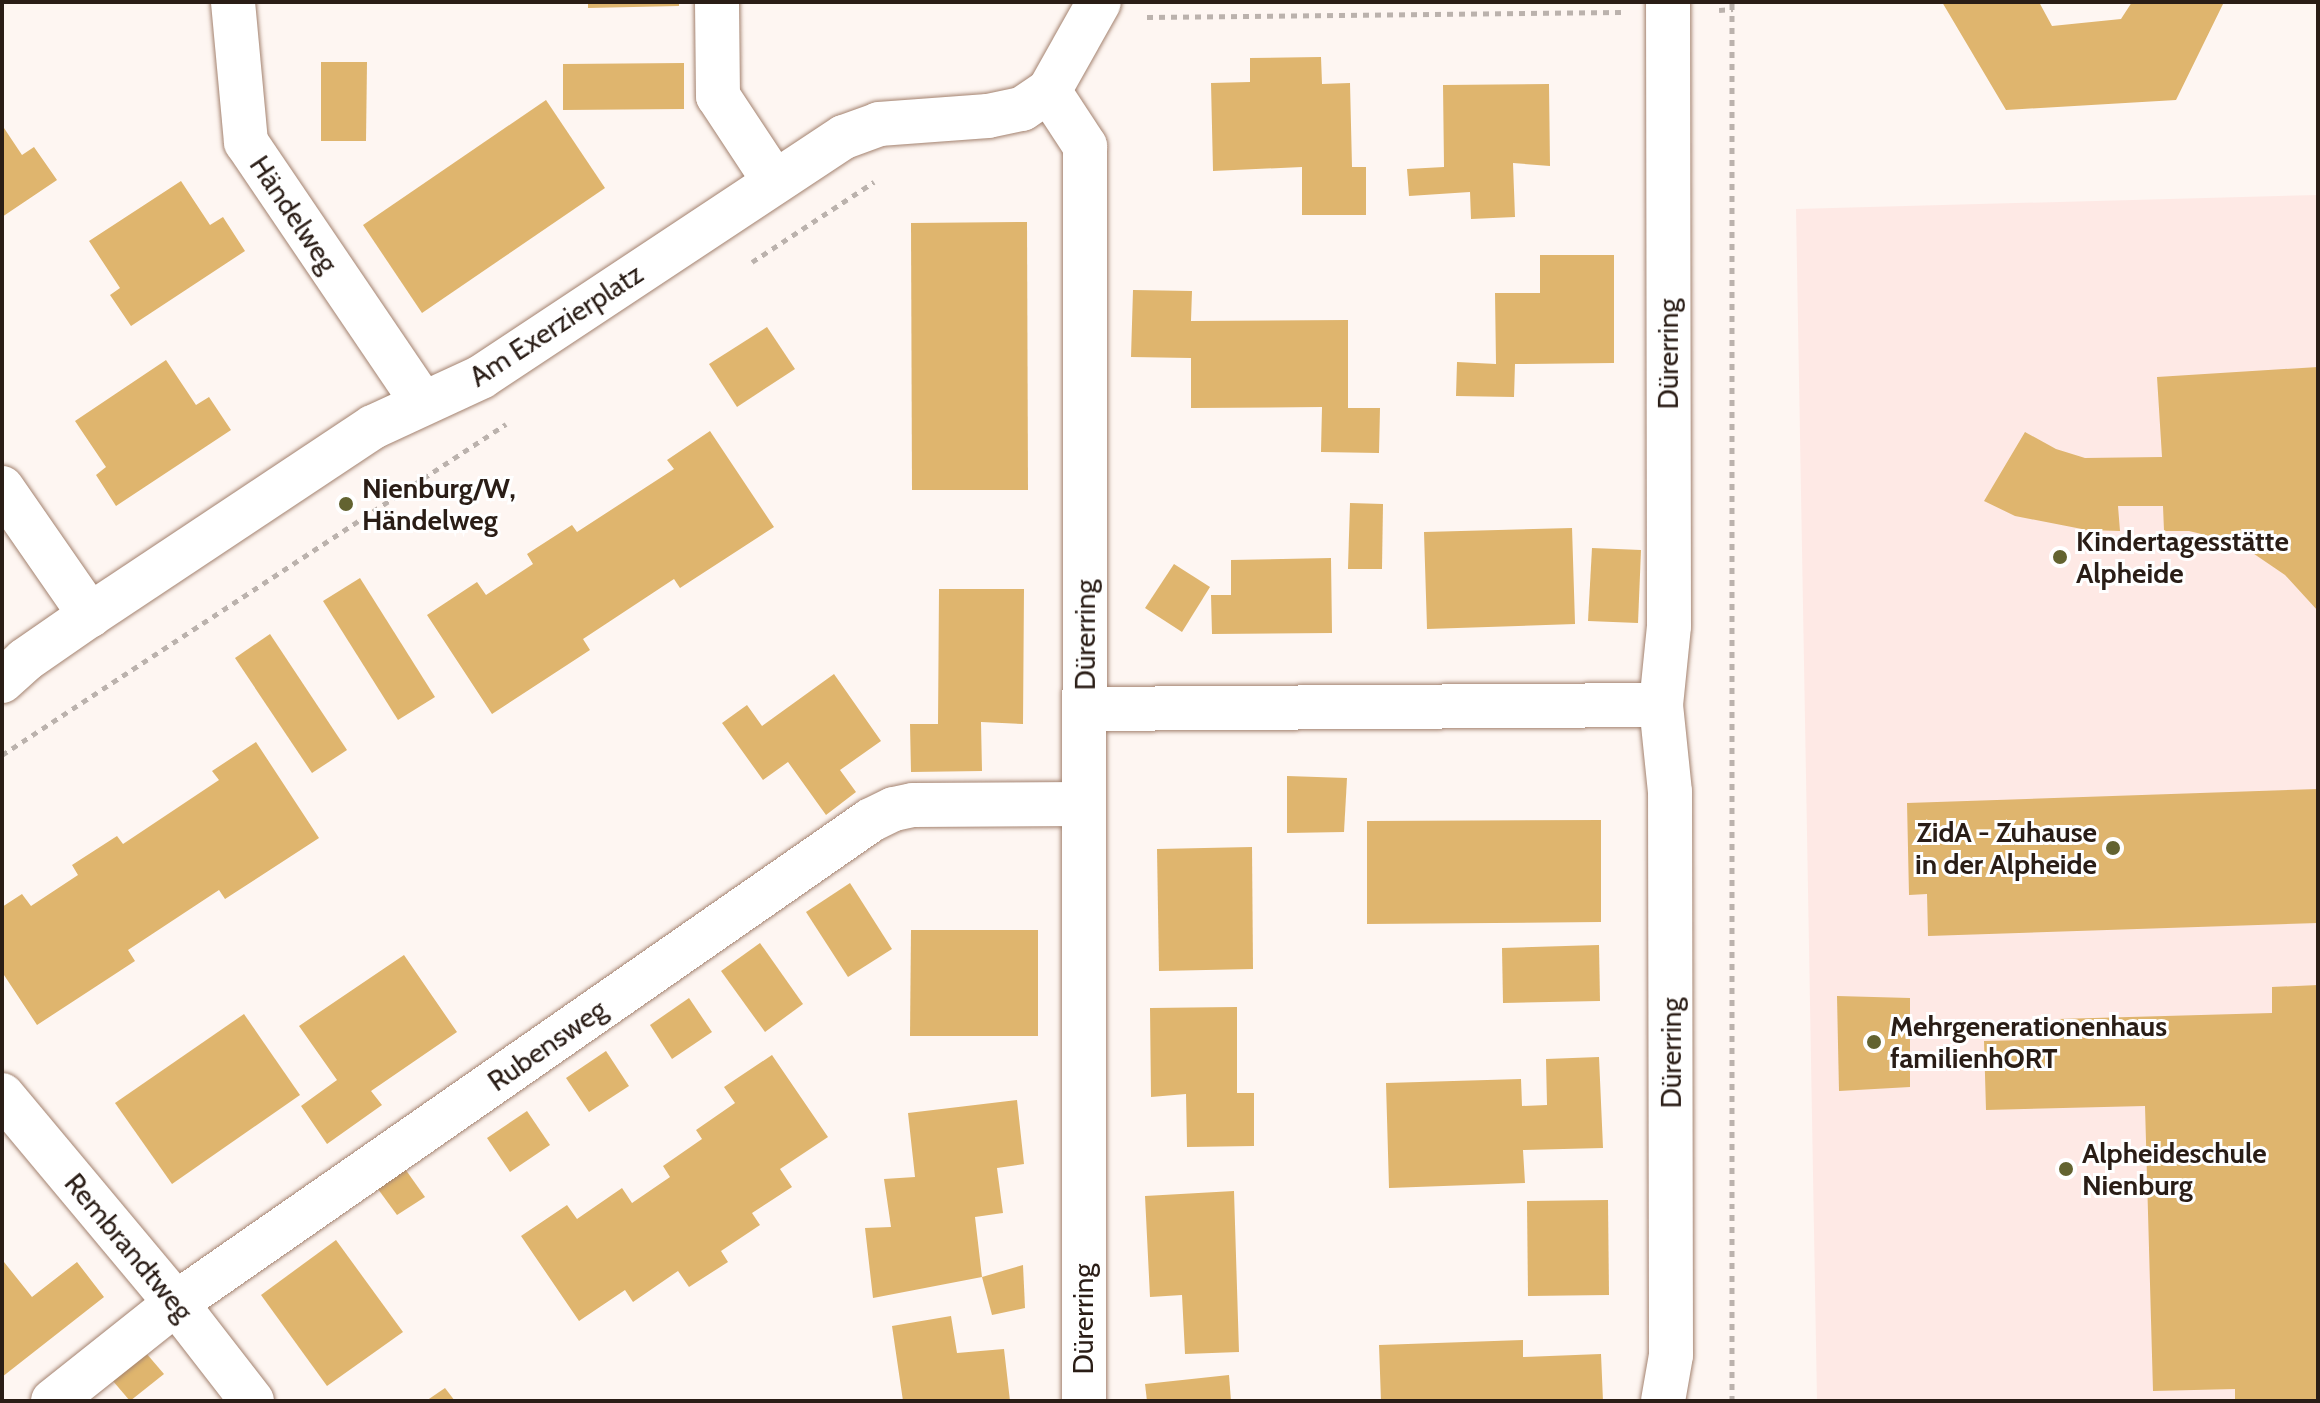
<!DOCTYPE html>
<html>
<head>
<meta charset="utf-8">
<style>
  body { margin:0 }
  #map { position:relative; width:2320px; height:1403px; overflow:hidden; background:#fef6f2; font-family:Cabin,sans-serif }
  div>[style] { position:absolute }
  .education>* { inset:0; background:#fee9e5 }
  .building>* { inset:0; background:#dfb56e }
  .path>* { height:5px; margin-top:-2.5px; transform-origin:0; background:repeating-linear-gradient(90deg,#bbb2ad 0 6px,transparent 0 12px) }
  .roads { filter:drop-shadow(0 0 2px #a3826f) drop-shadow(0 0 2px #a3826f) }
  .minor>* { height:44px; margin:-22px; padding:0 22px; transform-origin:22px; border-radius:22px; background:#fff }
  .dots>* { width:22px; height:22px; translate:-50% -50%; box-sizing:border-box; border:4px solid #fff; border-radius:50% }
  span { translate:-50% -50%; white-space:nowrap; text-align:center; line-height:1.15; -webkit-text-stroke:6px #fff; paint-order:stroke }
  .street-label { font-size:28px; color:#2a1d16 }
  .poi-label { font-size:28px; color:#2a1d16; font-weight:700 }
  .left { translate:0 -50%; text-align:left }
  .right { translate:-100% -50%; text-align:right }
  .frame { position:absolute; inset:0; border:4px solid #2a1d16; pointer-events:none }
</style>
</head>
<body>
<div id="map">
  <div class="education">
    <i style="clip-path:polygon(2318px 195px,2318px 1401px,1817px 1401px,1796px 209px)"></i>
  </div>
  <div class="building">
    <i style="clip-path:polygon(588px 2px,679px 2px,679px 6px,588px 8px)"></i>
    <i style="clip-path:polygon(1942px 2px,2039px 2px,2052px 26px,2121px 19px,2132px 2px,2224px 2px,2176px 100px,2006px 110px)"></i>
    <i style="clip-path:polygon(1321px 57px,1322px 84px,1350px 83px,1352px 167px,1366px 167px,1366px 215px,1302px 215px,1302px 167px,1213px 171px,1211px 83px,1250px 82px,1250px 58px)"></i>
    <i style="clip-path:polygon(321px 62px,367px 62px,366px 141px,321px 141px)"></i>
    <i style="clip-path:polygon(684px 63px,684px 109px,563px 110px,563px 64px)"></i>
    <i style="clip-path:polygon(1549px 84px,1550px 166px,1513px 163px,1515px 217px,1471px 219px,1470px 192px,1409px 196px,1407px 169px,1444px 167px,1443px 85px)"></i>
    <i style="clip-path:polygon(546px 100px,605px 188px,422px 313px,363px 225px)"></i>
    <i style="clip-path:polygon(2px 125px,22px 155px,34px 147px,57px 180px,2px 217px)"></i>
    <i style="clip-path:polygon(181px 181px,210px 225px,223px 217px,245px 251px,131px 326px,110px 295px,120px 288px,89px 241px)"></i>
    <i style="clip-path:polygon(1027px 222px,1028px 490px,912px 490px,911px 223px)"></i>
    <i style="clip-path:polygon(1540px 255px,1614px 255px,1614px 363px,1515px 364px,1514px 397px,1456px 396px,1457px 362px,1496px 364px,1495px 293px,1540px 293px)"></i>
    <i style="clip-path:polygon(1133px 290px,1192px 291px,1191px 321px,1348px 320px,1348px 408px,1380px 408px,1379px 453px,1321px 452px,1322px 407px,1191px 408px,1191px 358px,1131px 357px)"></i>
    <i style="clip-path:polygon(767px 327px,795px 369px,737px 407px,709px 364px)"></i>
    <i style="clip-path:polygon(166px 360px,196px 405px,209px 397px,231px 430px,116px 506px,96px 475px,106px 467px,75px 421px)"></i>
    <i style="clip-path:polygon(2318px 367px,2318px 611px,2285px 575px,2238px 543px,2189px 531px,2164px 531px,2163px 506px,2118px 506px,2120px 531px,2087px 530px,2015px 516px,1984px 501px,2025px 432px,2056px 449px,2085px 458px,2162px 457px,2157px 377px)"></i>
    <i style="clip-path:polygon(710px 431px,774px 527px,680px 588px,674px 579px,583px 639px,590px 650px,492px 714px,427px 615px,477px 582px,486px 595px,533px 564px,527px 554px,572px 525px,577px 532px,674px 469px,667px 460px)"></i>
    <i style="clip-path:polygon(1350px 503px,1383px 504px,1382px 569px,1348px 569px)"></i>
    <i style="clip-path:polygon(1572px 528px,1575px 624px,1427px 629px,1424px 532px)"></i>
    <i style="clip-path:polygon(1592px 548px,1641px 550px,1638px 623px,1588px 621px)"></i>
    <i style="clip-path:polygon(1331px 558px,1332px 633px,1212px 634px,1211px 595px,1231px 595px,1231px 560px)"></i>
    <i style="clip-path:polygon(1174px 564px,1210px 587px,1182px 632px,1145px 608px)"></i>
    <i style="clip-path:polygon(360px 578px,435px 697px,398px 720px,323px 601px)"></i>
    <i style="clip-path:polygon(939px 589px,1024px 589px,1023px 724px,981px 722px,982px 771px,911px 772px,910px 724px,938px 724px)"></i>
    <i style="clip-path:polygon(270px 634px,347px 750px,312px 773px,235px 658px)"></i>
    <i style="clip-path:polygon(834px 674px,881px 741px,840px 770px,856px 792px,826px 815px,788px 762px,763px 780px,722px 723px,747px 705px,762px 726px)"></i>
    <i style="clip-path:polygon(256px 742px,319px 838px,225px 899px,219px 890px,128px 950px,135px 961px,37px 1025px,2px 972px,2px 907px,22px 894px,31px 906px,78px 875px,72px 865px,117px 836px,123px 844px,219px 780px,212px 771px)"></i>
    <i style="clip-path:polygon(1287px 776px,1347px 778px,1344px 832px,1287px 833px)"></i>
    <i style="clip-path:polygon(2318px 789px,2318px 923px,1928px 936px,1927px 894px,1909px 895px,1907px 803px)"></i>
    <i style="clip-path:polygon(1601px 820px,1601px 922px,1367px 924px,1367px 821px)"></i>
    <i style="clip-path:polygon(1252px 847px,1253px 969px,1159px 971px,1157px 849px)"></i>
    <i style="clip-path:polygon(850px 883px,892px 949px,848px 977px,806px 912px)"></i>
    <i style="clip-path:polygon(911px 930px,1038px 930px,1038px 1036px,910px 1036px)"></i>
    <i style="clip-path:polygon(760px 943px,803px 1004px,765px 1032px,721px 971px)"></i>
    <i style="clip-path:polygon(1599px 945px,1600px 1001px,1503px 1003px,1502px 948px)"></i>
    <i style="clip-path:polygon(404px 955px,457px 1032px,371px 1091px,382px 1105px,327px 1144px,301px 1106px,337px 1080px,299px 1026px)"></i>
    <i style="clip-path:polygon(2318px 985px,2318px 1401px,2235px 1401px,2235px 1389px,2153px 1391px,2145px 1106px,1986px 1110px,1984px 1041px,2059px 1039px,2058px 1019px,2272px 1013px,2272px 987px)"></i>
    <i style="clip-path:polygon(1837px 996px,1910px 998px,1910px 1087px,1839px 1091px)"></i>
    <i style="clip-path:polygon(689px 998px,712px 1032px,672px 1059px,650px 1025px)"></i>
    <i style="clip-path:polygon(1237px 1007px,1237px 1093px,1254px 1093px,1254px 1146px,1187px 1147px,1186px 1094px,1151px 1097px,1150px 1008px)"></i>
    <i style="clip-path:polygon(244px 1014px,300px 1095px,172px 1184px,115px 1103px)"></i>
    <i style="clip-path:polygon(606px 1051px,629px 1086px,589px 1112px,566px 1078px)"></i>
    <i style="clip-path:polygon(772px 1055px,828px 1137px,780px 1169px,792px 1187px,752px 1213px,760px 1225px,721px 1251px,728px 1262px,689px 1287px,678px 1271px,633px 1302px,625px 1290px,579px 1321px,521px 1236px,567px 1205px,577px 1219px,622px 1188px,632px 1203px,670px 1177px,663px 1166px,702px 1139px,696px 1130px,735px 1103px,724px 1087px)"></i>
    <i style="clip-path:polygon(1599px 1057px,1603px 1148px,1523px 1150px,1525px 1183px,1389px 1188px,1386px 1083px,1521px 1079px,1522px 1106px,1547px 1105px,1546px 1059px)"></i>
    <i style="clip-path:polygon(1017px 1100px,1024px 1164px,997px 1168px,1003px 1213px,975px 1217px,982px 1277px,873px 1298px,865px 1228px,891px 1227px,884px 1179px,915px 1177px,908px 1113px)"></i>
    <i style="clip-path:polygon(527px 1111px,550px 1145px,510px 1172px,487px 1138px)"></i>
    <i style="clip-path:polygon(403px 1166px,425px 1197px,397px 1215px,375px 1185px)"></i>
    <i style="clip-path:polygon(1234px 1191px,1239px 1352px,1185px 1354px,1182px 1295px,1150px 1297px,1145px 1196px)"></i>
    <i style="clip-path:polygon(1608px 1200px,1609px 1295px,1528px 1296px,1527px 1201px)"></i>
    <i style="clip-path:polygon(336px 1240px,403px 1332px,327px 1386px,261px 1295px)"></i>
    <i style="clip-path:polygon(4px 1262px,32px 1297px,77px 1262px,104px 1297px,2px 1377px)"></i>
    <i style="clip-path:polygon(1023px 1265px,1025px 1308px,992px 1315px,982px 1277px)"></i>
    <i style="clip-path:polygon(951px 1316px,957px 1353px,1004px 1349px,1010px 1401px,903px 1401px,892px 1326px)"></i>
    <i style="clip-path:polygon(1523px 1340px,1523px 1357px,1601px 1354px,1603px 1401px,1381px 1401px,1379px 1345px)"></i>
    <i style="clip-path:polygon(140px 1346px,164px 1374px,130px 1401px,107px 1374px)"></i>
    <i style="clip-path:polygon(1229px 1375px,1231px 1401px,1147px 1401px,1145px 1384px)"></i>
    <i style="clip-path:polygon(445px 1388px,455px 1401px,426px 1401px)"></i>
  </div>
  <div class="path">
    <i style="left:1719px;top:10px;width:14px;rotate:-4deg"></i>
    <i style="left:1147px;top:17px;width:474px;rotate:-0.6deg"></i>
    <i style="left:752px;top:262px;width:146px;rotate:-33.3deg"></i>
    <i style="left:2px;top:755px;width:603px;rotate:-33.29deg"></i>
    <i style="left:1732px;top:1401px;width:1399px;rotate:-90deg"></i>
  </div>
  <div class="roads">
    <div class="minor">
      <i style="left:233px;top:2px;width:141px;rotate:84.7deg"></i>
      <i style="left:246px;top:142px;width:314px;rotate:55.9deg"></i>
      <i style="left:717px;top:2px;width:94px;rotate:89.4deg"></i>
      <i style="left:718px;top:96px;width:102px;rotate:56.6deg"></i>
      <i style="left:1049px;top:91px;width:66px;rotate:56.8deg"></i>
      <i style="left:1085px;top:146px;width:1255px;rotate:90.05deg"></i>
      <i style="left:2px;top:488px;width:155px;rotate:55.3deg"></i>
      <i style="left:2px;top:681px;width:31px;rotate:-42deg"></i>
      <i style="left:25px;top:660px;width:79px;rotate:-34.7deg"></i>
      <i style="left:90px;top:615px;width:340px;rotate:-33.6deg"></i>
      <i style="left:373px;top:427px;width:119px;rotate:-24.8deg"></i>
      <i style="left:481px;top:377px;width:435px;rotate:-33.5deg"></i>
      <i style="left:844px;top:137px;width:37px;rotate:-20deg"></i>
      <i style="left:879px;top:124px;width:109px;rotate:-4.2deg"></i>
      <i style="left:988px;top:116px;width:35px;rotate:-12deg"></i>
      <i style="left:1022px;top:109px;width:32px;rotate:-34deg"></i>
      <i style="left:1049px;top:91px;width:102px;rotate:-60.7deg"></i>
      <i style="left:1085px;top:709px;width:576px;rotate:-0.4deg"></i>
      <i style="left:2px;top:1095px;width:271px;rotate:50.1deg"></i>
      <i style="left:176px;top:1303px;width:124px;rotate:52.2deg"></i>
      <i style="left:53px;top:1401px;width:157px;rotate:-38.5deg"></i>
      <i style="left:176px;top:1303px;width:846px;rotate:-34.8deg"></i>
      <i style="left:871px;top:820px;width:25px;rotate:-26deg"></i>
      <i style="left:894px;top:809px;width:19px;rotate:-12deg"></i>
      <i style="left:913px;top:805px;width:169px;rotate:-0.3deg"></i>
      <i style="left:1663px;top:1401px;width:47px;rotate:-80.1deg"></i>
      <i style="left:1671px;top:1355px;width:563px;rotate:-90.1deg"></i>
      <i style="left:1670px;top:792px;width:87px;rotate:-95.9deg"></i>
      <i style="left:1661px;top:705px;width:79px;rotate:-84.2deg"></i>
      <i style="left:1669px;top:626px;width:624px;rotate:-90.09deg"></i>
    </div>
  </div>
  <div class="dots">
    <i style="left:346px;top:504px;background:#636330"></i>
    <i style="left:2060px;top:557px;background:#636330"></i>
    <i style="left:2113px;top:848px;background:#636330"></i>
    <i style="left:1874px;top:1042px;background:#636330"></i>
    <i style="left:2066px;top:1169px;background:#636330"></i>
  </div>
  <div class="street-label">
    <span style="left:294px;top:214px;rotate:56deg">Händelweg</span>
    <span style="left:556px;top:325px;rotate:-33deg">Am Exerzierplatz</span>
    <span style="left:1668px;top:354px;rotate:-90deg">Dürerring</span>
    <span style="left:1085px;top:635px;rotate:-90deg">Dürerring</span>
    <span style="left:547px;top:1045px;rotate:-35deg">Rubensweg</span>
    <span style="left:1671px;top:1053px;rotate:-90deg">Dürerring</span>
    <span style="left:129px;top:1247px;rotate:50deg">Rembrandtweg</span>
    <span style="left:1083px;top:1319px;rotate:-90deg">Dürerring</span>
  </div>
  <div class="poi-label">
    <span class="left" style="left:362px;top:504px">Nienburg/W,<br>Händelweg</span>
    <span class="left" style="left:2076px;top:557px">Kindertagesstätte<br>Alpheide</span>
    <span class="right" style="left:2097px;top:848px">ZidA - Zuhause<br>in der Alpheide</span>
    <span class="left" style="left:1890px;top:1042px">Mehrgenerationenhaus<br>familienhORT</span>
    <span class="left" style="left:2082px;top:1169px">Alpheideschule<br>Nienburg</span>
  </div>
  <div class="frame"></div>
</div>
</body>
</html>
